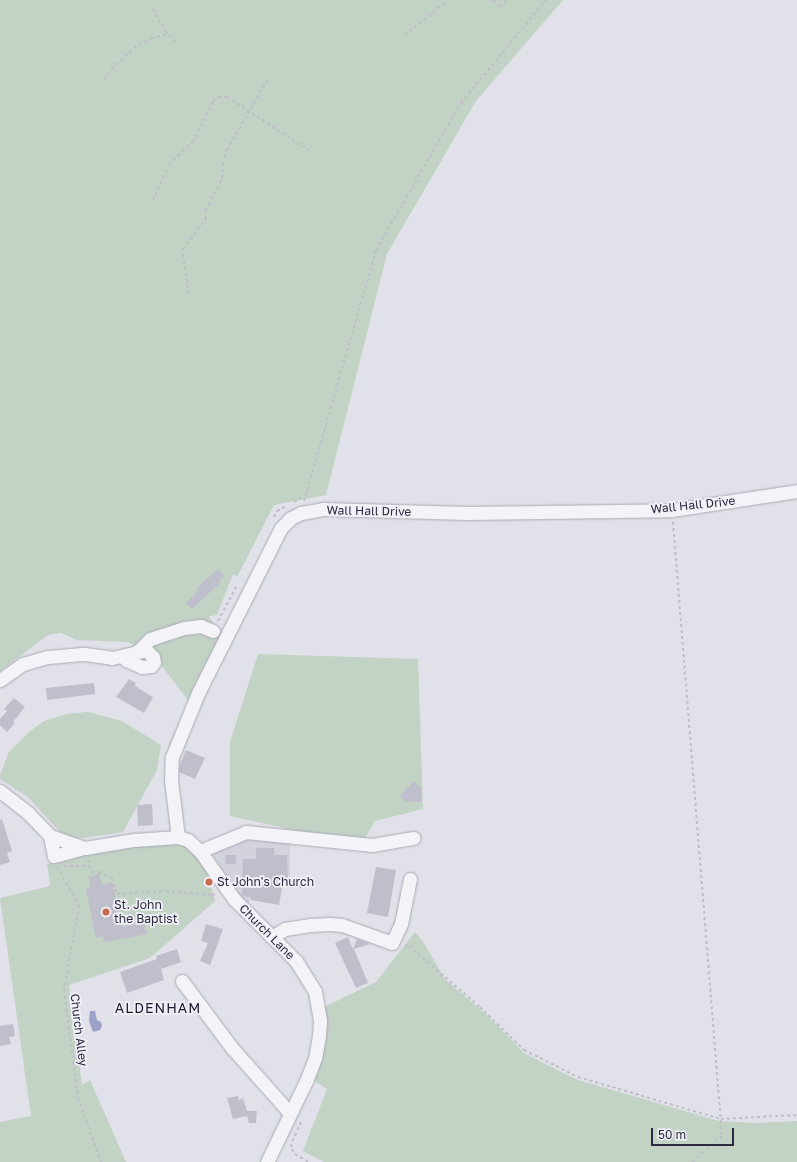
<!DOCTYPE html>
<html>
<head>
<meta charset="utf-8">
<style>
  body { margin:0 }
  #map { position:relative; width:797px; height:1162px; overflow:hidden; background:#e1e1e9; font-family:"Golos Text",sans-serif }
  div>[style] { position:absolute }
  .built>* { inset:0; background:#d3d3de }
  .green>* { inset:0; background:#c2d2c5 }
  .water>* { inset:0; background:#9ea1c7 }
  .building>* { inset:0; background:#bfbecb }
  .path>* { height:2px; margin-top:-1px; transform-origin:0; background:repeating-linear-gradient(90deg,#c0bfc7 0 3px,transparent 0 6px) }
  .roads { filter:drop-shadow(0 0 1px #aaaab6) drop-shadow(0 0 1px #aaaab6) }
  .minor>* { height:13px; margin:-6.5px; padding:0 6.5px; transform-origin:6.5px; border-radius:6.5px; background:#f4f3f7 }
  .dots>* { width:11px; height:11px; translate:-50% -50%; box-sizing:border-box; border:2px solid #f0f0f6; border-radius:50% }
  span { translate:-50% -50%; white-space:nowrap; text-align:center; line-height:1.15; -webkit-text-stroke:3.5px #f0f0f6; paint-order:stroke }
  .street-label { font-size:12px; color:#2b2a3f }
  .poi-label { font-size:12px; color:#2b2a3f }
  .left { translate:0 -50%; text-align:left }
  .quarter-label { font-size:14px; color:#1d1c30; letter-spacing:1px }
  .scale { position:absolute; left:651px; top:1128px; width:83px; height:18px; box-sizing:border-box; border:2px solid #2b2a3f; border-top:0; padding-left:5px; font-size:12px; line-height:14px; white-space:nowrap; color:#2b2a3f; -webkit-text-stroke:3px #f0f0f6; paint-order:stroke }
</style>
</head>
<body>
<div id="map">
  <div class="built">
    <i style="clip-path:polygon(254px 838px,290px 840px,290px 886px,253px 886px,249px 904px,241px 899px,213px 855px,214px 848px)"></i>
  </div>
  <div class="green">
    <i style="clip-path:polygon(0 0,563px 0,476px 101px,387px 254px,326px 495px,274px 505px,237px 577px,233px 574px,217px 615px,209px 616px,222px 639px,188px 700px,154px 656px,128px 642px,77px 640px,61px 633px,48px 635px,0 671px)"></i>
    <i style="clip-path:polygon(258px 654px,418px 659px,423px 809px,375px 821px,361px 845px,230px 816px,230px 742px)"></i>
    <i style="clip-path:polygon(88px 712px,122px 721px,161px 745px,157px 770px,123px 832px,83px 838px,68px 837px,58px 830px,28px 797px,0 779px,0 775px,9px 752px,29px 732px,44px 721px,67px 714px)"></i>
    <i style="clip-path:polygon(166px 839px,190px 847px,205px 865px,215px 901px,150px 958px,69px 985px,82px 1085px,90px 1080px,126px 1162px,0 1162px,0 1122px,31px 1116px,0 898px,50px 886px,47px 864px,87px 854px)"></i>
    <i style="clip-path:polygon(415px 932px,422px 940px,445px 979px,487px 1015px,524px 1053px,578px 1080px,719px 1121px,755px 1123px,797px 1121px,797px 1162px,324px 1162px,303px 1151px,327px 1089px,312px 1079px,322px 1008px,376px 982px)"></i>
  </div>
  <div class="water">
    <i style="clip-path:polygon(90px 1011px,95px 1011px,97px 1020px,101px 1022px,102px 1026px,100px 1030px,93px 1032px,89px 1021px)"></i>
  </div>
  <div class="building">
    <i style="clip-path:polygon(218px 569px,224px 576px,219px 581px,220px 583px,192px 609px,186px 603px,199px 590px,197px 588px)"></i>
    <i style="clip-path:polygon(129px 679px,136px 683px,135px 686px,153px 697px,144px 713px,116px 697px)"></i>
    <i style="clip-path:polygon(94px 683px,95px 694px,47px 700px,46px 688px)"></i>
    <i style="clip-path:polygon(14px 698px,25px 707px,13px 722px,15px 723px,7px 732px,0 725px,0 719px,7px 711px,4px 709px)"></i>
    <i style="clip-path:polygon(186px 750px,205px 758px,195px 779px,179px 772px,180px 765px)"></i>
    <i style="clip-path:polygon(414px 781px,422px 789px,421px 802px,404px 801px,400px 795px)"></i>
    <i style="clip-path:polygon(152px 804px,153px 825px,138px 826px,137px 805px)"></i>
    <i style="clip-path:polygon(2px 819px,12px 851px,7px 853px,10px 862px,0 865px,0 820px)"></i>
    <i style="clip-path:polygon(256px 848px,274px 848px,274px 855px,287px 855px,288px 878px,301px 878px,301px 888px,282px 888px,279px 905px,251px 900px,251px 898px,242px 895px,243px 859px,256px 859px)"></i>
    <i style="clip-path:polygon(226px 855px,236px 855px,236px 864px,225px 864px)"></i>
    <i style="clip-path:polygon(376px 867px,396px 870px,388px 917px,367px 913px)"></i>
    <i style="clip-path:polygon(99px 874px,102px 885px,112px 882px,123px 927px,144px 922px,147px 934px,104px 942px,103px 936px,96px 938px,86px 889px,91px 887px,88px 877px)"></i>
    <i style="clip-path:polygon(206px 924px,223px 929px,210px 965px,200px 961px,208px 943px,201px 941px)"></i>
    <i style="clip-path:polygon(348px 937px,353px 949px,357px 939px,370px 944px,354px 949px,368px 983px,356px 988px,335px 943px)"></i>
    <i style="clip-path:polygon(177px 949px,181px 962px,161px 969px,164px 980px,127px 993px,120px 972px,157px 959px,156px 956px)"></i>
    <i style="clip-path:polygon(13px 1024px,15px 1036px,9px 1037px,11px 1044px,0 1046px,0 1026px)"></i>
    <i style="clip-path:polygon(238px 1096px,239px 1100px,243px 1098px,247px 1111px,257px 1111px,256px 1123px,249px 1123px,247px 1116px,233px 1119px,227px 1098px)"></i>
  </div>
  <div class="path">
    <i style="left:493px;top:0;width:10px;rotate:45deg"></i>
    <i style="left:500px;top:7px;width:9px;rotate:-49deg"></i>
    <i style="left:153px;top:9px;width:25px;rotate:61deg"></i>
    <i style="left:165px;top:31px;width:17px;rotate:45deg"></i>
    <i style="left:405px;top:35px;width:55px;rotate:-39.1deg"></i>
    <i style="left:104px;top:80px;width:14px;rotate:-54deg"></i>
    <i style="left:112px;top:69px;width:30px;rotate:-44deg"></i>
    <i style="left:134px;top:48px;width:20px;rotate:-30deg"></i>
    <i style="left:151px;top:38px;width:17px;rotate:-13deg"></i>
    <i style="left:153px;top:200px;width:39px;rotate:-66deg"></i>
    <i style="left:169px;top:164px;width:33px;rotate:-43deg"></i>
    <i style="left:193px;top:142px;width:45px;rotate:-63.4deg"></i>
    <i style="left:213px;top:102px;width:7px;rotate:-45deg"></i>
    <i style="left:218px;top:97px;width:9px"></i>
    <i style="left:227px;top:97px;width:98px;rotate:32.9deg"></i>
    <i style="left:189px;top:294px;width:38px;rotate:-99deg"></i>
    <i style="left:183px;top:256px;width:7px;rotate:-90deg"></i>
    <i style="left:183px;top:249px;width:38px;rotate:-53deg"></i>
    <i style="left:206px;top:219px;width:9px;rotate:-90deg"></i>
    <i style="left:206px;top:210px;width:36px;rotate:-63deg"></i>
    <i style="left:222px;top:178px;width:14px;rotate:-86deg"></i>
    <i style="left:223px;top:164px;width:15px;rotate:-74deg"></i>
    <i style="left:227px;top:150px;width:83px;rotate:-60.3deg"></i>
    <i style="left:304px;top:501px;width:261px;rotate:-74deg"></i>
    <i style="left:376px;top:250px;width:170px;rotate:-60deg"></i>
    <i style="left:461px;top:103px;width:134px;rotate:-50.5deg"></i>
    <i style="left:294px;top:502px;width:13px;rotate:-29deg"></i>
    <i style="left:274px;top:517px;width:7px;rotate:-63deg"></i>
    <i style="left:277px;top:511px;width:9px;rotate:-27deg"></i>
    <i style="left:673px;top:522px;width:616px;rotate:85.44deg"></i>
    <i style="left:722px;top:1136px;width:40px;rotate:140deg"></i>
    <i style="left:218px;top:621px;width:40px;rotate:-62deg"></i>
    <i style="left:88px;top:860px;width:12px;rotate:76deg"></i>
    <i style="left:91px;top:872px;width:8px"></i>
    <i style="left:99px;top:872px;width:14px;rotate:25deg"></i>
    <i style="left:112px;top:878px;width:17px;rotate:73deg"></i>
    <i style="left:117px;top:894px;width:49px;rotate:-3.5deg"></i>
    <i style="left:166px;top:891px;width:46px;rotate:5deg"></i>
    <i style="left:212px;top:895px;width:4px;rotate:-14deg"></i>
    <i style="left:64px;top:866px;width:25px"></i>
    <i style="left:57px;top:867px;width:44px;rotate:59.9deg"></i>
    <i style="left:79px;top:905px;width:86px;rotate:100deg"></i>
    <i style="left:64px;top:990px;width:109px;rotate:82.6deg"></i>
    <i style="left:78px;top:1098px;width:68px;rotate:70.2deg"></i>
    <i style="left:405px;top:945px;width:4px;rotate:14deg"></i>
    <i style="left:409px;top:946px;width:94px;rotate:40.7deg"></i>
    <i style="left:480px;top:1007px;width:62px;rotate:44.3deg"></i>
    <i style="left:524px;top:1050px;width:60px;rotate:26.6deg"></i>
    <i style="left:578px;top:1077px;width:149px;rotate:16.4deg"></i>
    <i style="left:721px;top:1119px;width:76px;rotate:-3deg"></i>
    <i style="left:301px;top:1122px;width:24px;rotate:114deg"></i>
    <i style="left:291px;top:1144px;width:5px;rotate:79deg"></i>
    <i style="left:292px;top:1149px;width:6px;rotate:59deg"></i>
    <i style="left:295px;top:1154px;width:16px;rotate:30deg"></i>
  </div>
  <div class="roads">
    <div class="minor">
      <i style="left:137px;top:652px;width:18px;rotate:-45deg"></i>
      <i style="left:150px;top:639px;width:36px;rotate:-18deg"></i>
      <i style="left:184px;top:628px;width:17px;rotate:-7deg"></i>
      <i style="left:201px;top:626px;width:13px;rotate:23deg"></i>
      <i style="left:0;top:680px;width:28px;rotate:-35deg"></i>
      <i style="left:23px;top:664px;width:26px;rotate:-16deg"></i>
      <i style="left:48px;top:657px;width:37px;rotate:-5deg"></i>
      <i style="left:85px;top:654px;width:27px;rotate:8deg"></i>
      <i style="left:112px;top:658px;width:35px;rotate:-13deg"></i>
      <i style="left:146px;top:650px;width:10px;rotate:45deg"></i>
      <i style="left:153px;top:657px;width:5px;rotate:79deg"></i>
      <i style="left:154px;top:662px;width:5px;rotate:127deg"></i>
      <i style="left:151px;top:666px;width:9px;rotate:174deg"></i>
      <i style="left:142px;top:667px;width:17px;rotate:-156deg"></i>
      <i style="left:126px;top:660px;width:5px;rotate:-127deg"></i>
      <i style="left:0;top:791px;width:36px;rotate:38deg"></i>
      <i style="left:28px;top:813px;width:32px;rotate:46deg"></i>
      <i style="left:50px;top:836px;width:37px;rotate:19deg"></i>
      <i style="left:85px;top:848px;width:50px;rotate:-9.3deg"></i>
      <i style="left:134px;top:840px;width:44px;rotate:-3.9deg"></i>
      <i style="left:178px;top:837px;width:10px;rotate:17deg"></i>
      <i style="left:188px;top:840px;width:16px;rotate:43deg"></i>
      <i style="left:200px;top:851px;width:59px;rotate:54.7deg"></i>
      <i style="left:234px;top:899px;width:88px;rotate:45deg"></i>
      <i style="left:296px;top:961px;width:36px;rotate:58deg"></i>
      <i style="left:315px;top:992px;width:29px;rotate:80deg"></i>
      <i style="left:320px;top:1021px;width:15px;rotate:94deg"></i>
      <i style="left:319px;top:1036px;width:22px;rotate:100deg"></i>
      <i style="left:315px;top:1058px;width:25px;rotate:111deg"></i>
      <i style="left:306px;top:1081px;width:90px;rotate:115.7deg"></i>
      <i style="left:50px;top:836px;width:20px;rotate:79deg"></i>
      <i style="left:54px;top:856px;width:30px;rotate:-15deg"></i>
      <i style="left:178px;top:837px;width:57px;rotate:-97deg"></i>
      <i style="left:171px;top:780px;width:23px;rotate:-88deg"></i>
      <i style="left:172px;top:757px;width:71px;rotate:-67.8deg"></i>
      <i style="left:199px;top:691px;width:182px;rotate:-63.3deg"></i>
      <i style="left:281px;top:528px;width:14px;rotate:-45deg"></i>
      <i style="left:291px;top:518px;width:11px;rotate:-27deg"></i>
      <i style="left:301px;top:513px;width:22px;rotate:-10deg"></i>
      <i style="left:323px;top:509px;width:145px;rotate:1.6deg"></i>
      <i style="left:468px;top:513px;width:204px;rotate:-0.8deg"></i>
      <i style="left:672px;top:510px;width:126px;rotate:-8.6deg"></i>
      <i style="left:200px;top:851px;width:50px;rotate:-22.4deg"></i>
      <i style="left:246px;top:832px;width:127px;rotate:5.9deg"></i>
      <i style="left:372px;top:845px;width:42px;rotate:-9.7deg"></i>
      <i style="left:272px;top:937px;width:15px;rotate:-32deg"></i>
      <i style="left:285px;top:929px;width:26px;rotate:-9deg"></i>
      <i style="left:311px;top:925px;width:19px;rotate:-3deg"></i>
      <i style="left:330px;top:924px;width:12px;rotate:5deg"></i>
      <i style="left:342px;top:925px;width:53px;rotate:19.8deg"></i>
      <i style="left:392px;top:943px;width:21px;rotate:-65deg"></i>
      <i style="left:401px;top:924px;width:46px;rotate:-78.7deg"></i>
      <i style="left:182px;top:981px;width:84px;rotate:53.3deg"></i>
      <i style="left:232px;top:1048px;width:87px;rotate:48.3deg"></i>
    </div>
  </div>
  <div class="dots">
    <i style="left:209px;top:882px;background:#c66b4d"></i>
    <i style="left:106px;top:912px;background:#c66b4d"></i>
  </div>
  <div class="street-label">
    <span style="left:693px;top:505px;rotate:-6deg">Wall Hall Drive</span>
    <span style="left:369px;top:511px;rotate:1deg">Wall Hall Drive</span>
    <span style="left:267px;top:932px;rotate:45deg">Church Lane</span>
    <span style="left:79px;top:1030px;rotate:83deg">Church Alley</span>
  </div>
  <div class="poi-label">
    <span class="left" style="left:217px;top:882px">St John's Church</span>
    <span class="left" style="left:114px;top:912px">St. John<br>the Baptist</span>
  </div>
  <div class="quarter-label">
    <span style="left:158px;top:1008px">ALDENHAM</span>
  </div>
  <div class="scale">50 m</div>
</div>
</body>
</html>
